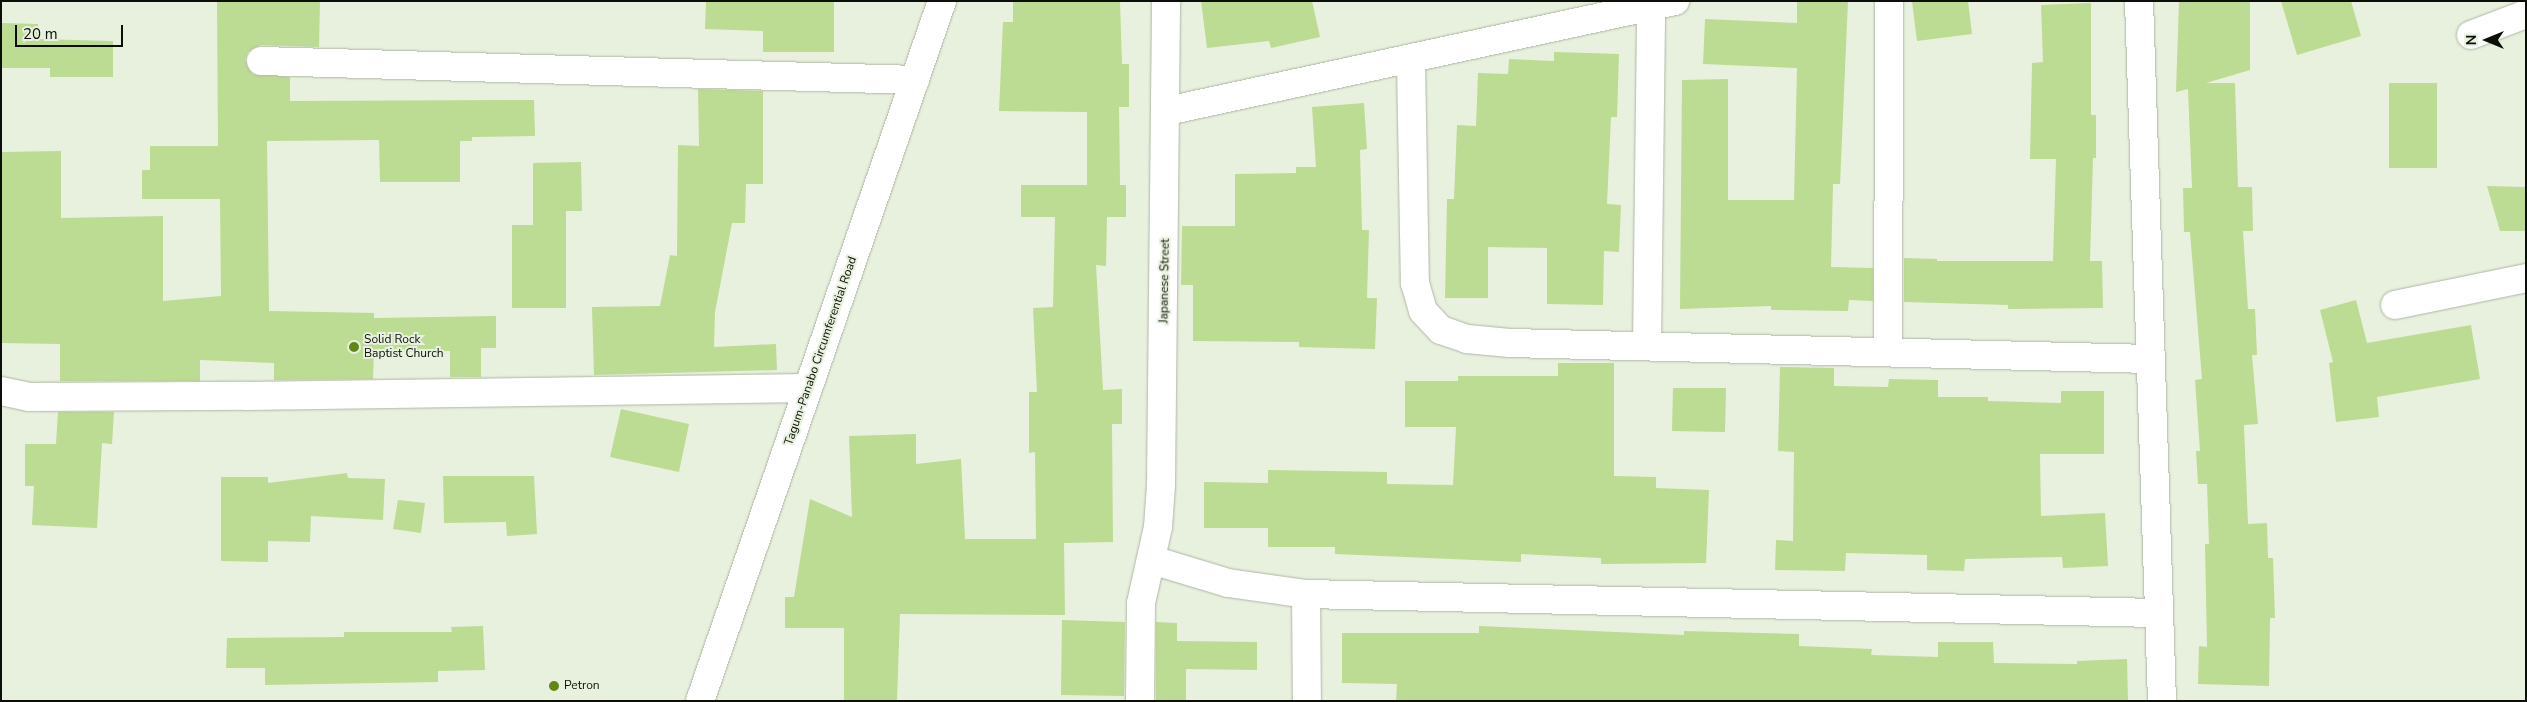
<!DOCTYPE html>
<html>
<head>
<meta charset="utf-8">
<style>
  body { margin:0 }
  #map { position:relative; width:2527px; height:702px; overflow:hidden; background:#e8f1de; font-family:"Nunito Sans",sans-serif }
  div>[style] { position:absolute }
  .building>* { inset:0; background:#bcdb93 }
  .roads { filter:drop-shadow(0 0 1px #aeb6a4) drop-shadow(0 0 1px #aeb6a4) }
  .street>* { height:28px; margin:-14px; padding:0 14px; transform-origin:14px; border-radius:14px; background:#fff }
  .primary>* { height:28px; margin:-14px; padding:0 14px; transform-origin:14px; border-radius:14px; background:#fff }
  .dots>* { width:14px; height:14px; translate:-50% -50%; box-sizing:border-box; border:2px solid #e8f1de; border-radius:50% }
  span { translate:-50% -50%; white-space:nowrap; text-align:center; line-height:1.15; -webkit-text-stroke:4px #e8f1de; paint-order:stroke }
  .street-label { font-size:12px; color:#0c0f08 }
  .poi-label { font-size:12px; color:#0c0f08 }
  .left { translate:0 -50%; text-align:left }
  .frame { position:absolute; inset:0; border:2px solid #0c0f08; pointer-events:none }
  .north { position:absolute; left:2462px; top:15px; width:50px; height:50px; -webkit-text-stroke:4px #e8f1de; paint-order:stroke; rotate:270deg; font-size:14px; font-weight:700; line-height:20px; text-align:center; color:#0c0f08 }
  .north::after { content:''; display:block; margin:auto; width:18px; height:22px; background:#0c0f08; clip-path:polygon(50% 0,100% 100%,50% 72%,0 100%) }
  .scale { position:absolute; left:15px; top:25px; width:108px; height:22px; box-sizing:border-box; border:2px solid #0c0f08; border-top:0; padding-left:6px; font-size:15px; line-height:18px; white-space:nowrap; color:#0c0f08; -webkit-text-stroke:4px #e8f1de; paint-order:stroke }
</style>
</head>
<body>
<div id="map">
  <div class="building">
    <i style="clip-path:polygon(217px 1px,320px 1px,319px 47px,261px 45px,248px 52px,245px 60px,253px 74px,290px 77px,290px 101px,534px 100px,535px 136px,472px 137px,472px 141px,460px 141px,460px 182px,380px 182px,379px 140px,267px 141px,269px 311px,374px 313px,374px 318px,496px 316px,496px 348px,481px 348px,481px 377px,450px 377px,450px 351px,374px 352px,373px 379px,274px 380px,274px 363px,200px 360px,200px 381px,60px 381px,60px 344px,1px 343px,1px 152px,61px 151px,61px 218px,163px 216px,163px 301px,221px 296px,220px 199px,142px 199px,142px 170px,150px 170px,150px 146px,218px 146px)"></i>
    <i style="clip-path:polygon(706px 1px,834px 1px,834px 52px,763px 52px,763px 31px,705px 29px)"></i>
    <i style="clip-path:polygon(1013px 1px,1120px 1px,1122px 64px,1129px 64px,1129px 107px,1119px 107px,1120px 185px,1126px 185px,1126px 217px,1107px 217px,1106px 266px,1096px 265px,1103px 390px,1122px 389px,1122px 424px,1112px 424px,1113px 542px,1064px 543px,1065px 615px,900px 614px,897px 700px,844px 700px,844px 628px,785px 628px,785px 597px,794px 597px,810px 499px,852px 517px,849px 436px,916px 434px,916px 464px,961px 459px,965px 539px,1036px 539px,1035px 452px,1029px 453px,1029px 392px,1037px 392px,1033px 308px,1053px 307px,1055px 217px,1021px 217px,1021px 185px,1087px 185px,1087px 112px,999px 111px,1003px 22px,1013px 22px)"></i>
    <i style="clip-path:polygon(1201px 1px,1312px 1px,1320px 37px,1271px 48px,1269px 41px,1207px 48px)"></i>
    <i style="clip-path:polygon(1797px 1px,1848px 1px,1840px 184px,1833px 184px,1831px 267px,1873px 268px,1873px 301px,1849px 300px,1848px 311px,1771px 310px,1771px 306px,1680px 309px,1682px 80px,1728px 79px,1728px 200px,1794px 200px,1797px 68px,1703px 64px,1705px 19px,1797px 23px)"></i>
    <i style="clip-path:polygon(1912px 1px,1968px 1px,1972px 34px,1917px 41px)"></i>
    <i style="clip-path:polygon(2179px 1px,2250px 1px,2250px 70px,2206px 83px,2235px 83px,2238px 187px,2252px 187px,2253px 231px,2243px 231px,2248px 309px,2255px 309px,2257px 355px,2252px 355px,2258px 424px,2244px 425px,2248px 524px,2267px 523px,2268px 558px,2273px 558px,2275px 618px,2270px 618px,2269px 686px,2198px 684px,2199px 646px,2207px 647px,2205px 544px,2209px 544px,2207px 484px,2198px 484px,2196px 451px,2200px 451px,2195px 380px,2202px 379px,2190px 232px,2184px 232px,2183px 188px,2192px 188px,2188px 89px,2176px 92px)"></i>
    <i style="clip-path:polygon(2281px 1px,2351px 1px,2361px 36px,2297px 55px)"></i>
    <i style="clip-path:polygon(2091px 3px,2091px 115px,2096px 115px,2096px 158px,2093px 158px,2090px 261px,2102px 261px,2103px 308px,2008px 309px,2008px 305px,1904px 302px,1904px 258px,1937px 259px,1937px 261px,2053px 261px,2056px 159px,2030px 159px,2032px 63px,2043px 62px,2041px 5px)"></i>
    <i style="clip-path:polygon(1px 23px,38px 24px,38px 39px,113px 41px,113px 77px,50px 77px,50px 68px,1px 68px)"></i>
    <i style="clip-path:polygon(1554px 52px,1619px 54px,1617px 117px,1611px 117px,1607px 204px,1621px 205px,1619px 252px,1604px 251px,1603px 305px,1547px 304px,1547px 248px,1488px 247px,1488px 298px,1445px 298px,1447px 199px,1454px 199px,1457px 125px,1476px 126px,1478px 73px,1508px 74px,1509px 59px,1554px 61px)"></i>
    <i style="clip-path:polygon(2389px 83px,2437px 83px,2437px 168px,2389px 168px)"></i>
    <i style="clip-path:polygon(698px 89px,763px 91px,763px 184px,746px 184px,745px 223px,732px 223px,715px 312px,714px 347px,776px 344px,777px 370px,594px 375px,592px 307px,660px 306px,670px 255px,677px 256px,678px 145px,699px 146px)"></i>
    <i style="clip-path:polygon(1364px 103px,1367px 149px,1360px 150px,1362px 230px,1369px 230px,1367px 298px,1377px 298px,1375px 349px,1299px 347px,1299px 342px,1193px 341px,1193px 285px,1181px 285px,1182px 226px,1235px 226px,1235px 174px,1296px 173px,1296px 167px,1316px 167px,1312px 107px)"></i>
    <i style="clip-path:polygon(581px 162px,582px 211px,566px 211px,566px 308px,512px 308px,512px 225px,533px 225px,533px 163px)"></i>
    <i style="clip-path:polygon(2487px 186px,2526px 187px,2526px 231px,2500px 231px)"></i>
    <i style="clip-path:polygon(2356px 300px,2367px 343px,2471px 325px,2480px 379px,2377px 397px,2379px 417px,2336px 422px,2329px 363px,2333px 362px,2320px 310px)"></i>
    <i style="clip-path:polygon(1558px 363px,1614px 363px,1614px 476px,1656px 477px,1656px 488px,1709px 490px,1706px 563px,1601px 564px,1601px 558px,1521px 554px,1521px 562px,1335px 554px,1335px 547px,1268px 547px,1268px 528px,1204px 528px,1204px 482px,1268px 483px,1268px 470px,1387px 472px,1387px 484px,1453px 485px,1456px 427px,1405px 427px,1405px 381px,1458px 381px,1458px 376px,1558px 376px)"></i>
    <i style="clip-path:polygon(1780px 367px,1834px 368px,1834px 386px,1888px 387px,1889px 379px,1938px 380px,1938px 397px,1988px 397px,1988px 401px,2061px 403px,2061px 391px,2104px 391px,2104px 454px,2040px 454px,2041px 516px,2105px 513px,2108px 566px,2063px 568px,2062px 557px,1965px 559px,1964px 571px,1927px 570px,1927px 555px,1846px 553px,1845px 571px,1775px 570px,1776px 540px,1793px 541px,1794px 452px,1778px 451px)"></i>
    <i style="clip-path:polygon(1673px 388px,1726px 388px,1725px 432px,1672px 431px)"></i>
    <i style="clip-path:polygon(621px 409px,689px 424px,679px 472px,610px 457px)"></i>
    <i style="clip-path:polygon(58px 412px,114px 412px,112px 444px,102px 443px,97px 528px,32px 525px,34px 486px,25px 486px,25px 444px,56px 444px)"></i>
    <i style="clip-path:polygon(347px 473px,348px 478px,385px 479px,383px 520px,311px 516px,310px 542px,268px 541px,268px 562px,221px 561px,221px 477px,268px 477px,268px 483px)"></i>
    <i style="clip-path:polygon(443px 476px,534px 476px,537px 534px,507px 536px,506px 522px,444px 523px)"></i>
    <i style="clip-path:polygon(398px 500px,425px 503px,421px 533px,393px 529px)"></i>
    <i style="clip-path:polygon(1062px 620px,1125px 622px,1124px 696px,1061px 695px)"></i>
    <i style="clip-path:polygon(1156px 622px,1177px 623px,1177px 641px,1257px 642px,1257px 670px,1186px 669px,1186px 701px,1156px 701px)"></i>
    <i style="clip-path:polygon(483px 626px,485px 670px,438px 671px,438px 682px,265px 685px,265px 668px,226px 668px,227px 638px,344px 637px,344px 632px,452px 632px,451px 627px)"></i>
    <i style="clip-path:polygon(1479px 626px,1684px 635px,1684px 631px,1799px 634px,1799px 646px,1872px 649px,1871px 655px,1938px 657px,1938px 642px,1993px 642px,1994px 663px,2077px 664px,2077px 661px,2127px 659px,2128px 701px,1396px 701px,1397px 684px,1342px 683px,1342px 633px,1479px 633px)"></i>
  </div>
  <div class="roads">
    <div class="street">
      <i style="left:2139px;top:1px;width:700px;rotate:88.12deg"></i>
      <i style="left:2471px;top:35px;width:59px;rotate:-20.9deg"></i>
      <i style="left:261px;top:61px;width:654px;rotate:1.66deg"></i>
      <i style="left:1411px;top:61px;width:222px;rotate:89deg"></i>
      <i style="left:1415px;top:283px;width:29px;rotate:74deg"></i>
      <i style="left:1423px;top:311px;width:26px;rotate:47deg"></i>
      <i style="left:1441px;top:330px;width:28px;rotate:19deg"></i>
      <i style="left:1467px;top:339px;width:43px;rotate:5.3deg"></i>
      <i style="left:1510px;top:343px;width:641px;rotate:1.43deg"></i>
      <i style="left:1167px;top:111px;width:520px;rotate:-12.22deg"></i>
      <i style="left:2395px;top:305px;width:134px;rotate:-11.6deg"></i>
      <i style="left:1647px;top:346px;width:340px;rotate:-89.3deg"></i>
      <i style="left:1888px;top:352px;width:351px;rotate:-89.8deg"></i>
      <i style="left:1px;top:391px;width:29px;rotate:12deg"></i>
      <i style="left:29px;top:397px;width:218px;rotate:-0.3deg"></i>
      <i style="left:247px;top:396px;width:561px;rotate:-0.82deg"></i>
      <i style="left:1152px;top:560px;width:79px;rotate:16.8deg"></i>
      <i style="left:1228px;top:583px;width:79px;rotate:8deg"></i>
      <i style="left:1306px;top:594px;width:853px;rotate:1.28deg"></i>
      <i style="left:1306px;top:594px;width:107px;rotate:89.5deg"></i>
      <i style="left:1140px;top:701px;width:98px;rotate:-89.4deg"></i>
      <i style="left:1141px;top:603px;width:78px;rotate:-77.4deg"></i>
      <i style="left:1158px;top:527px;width:42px;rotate:-85.9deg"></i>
      <i style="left:1161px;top:485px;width:484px;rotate:-89.4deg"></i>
    </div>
    <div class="primary">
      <i style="left:700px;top:701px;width:741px;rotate:-70.93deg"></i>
    </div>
  </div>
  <div class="dots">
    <i style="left:354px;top:347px;background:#618811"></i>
    <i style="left:554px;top:686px;background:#618811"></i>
  </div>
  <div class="street-label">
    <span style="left:1165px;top:281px;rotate:-89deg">Japanese Street</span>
    <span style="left:821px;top:351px;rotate:-71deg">Tagum-Panabo Circumferential Road</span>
  </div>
  <div class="poi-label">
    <span class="left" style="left:364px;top:347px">Solid Rock<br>Baptist Church</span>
    <span class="left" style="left:564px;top:686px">Petron</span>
  </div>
  <div class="frame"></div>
  <div class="north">N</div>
  <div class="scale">20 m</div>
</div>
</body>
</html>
